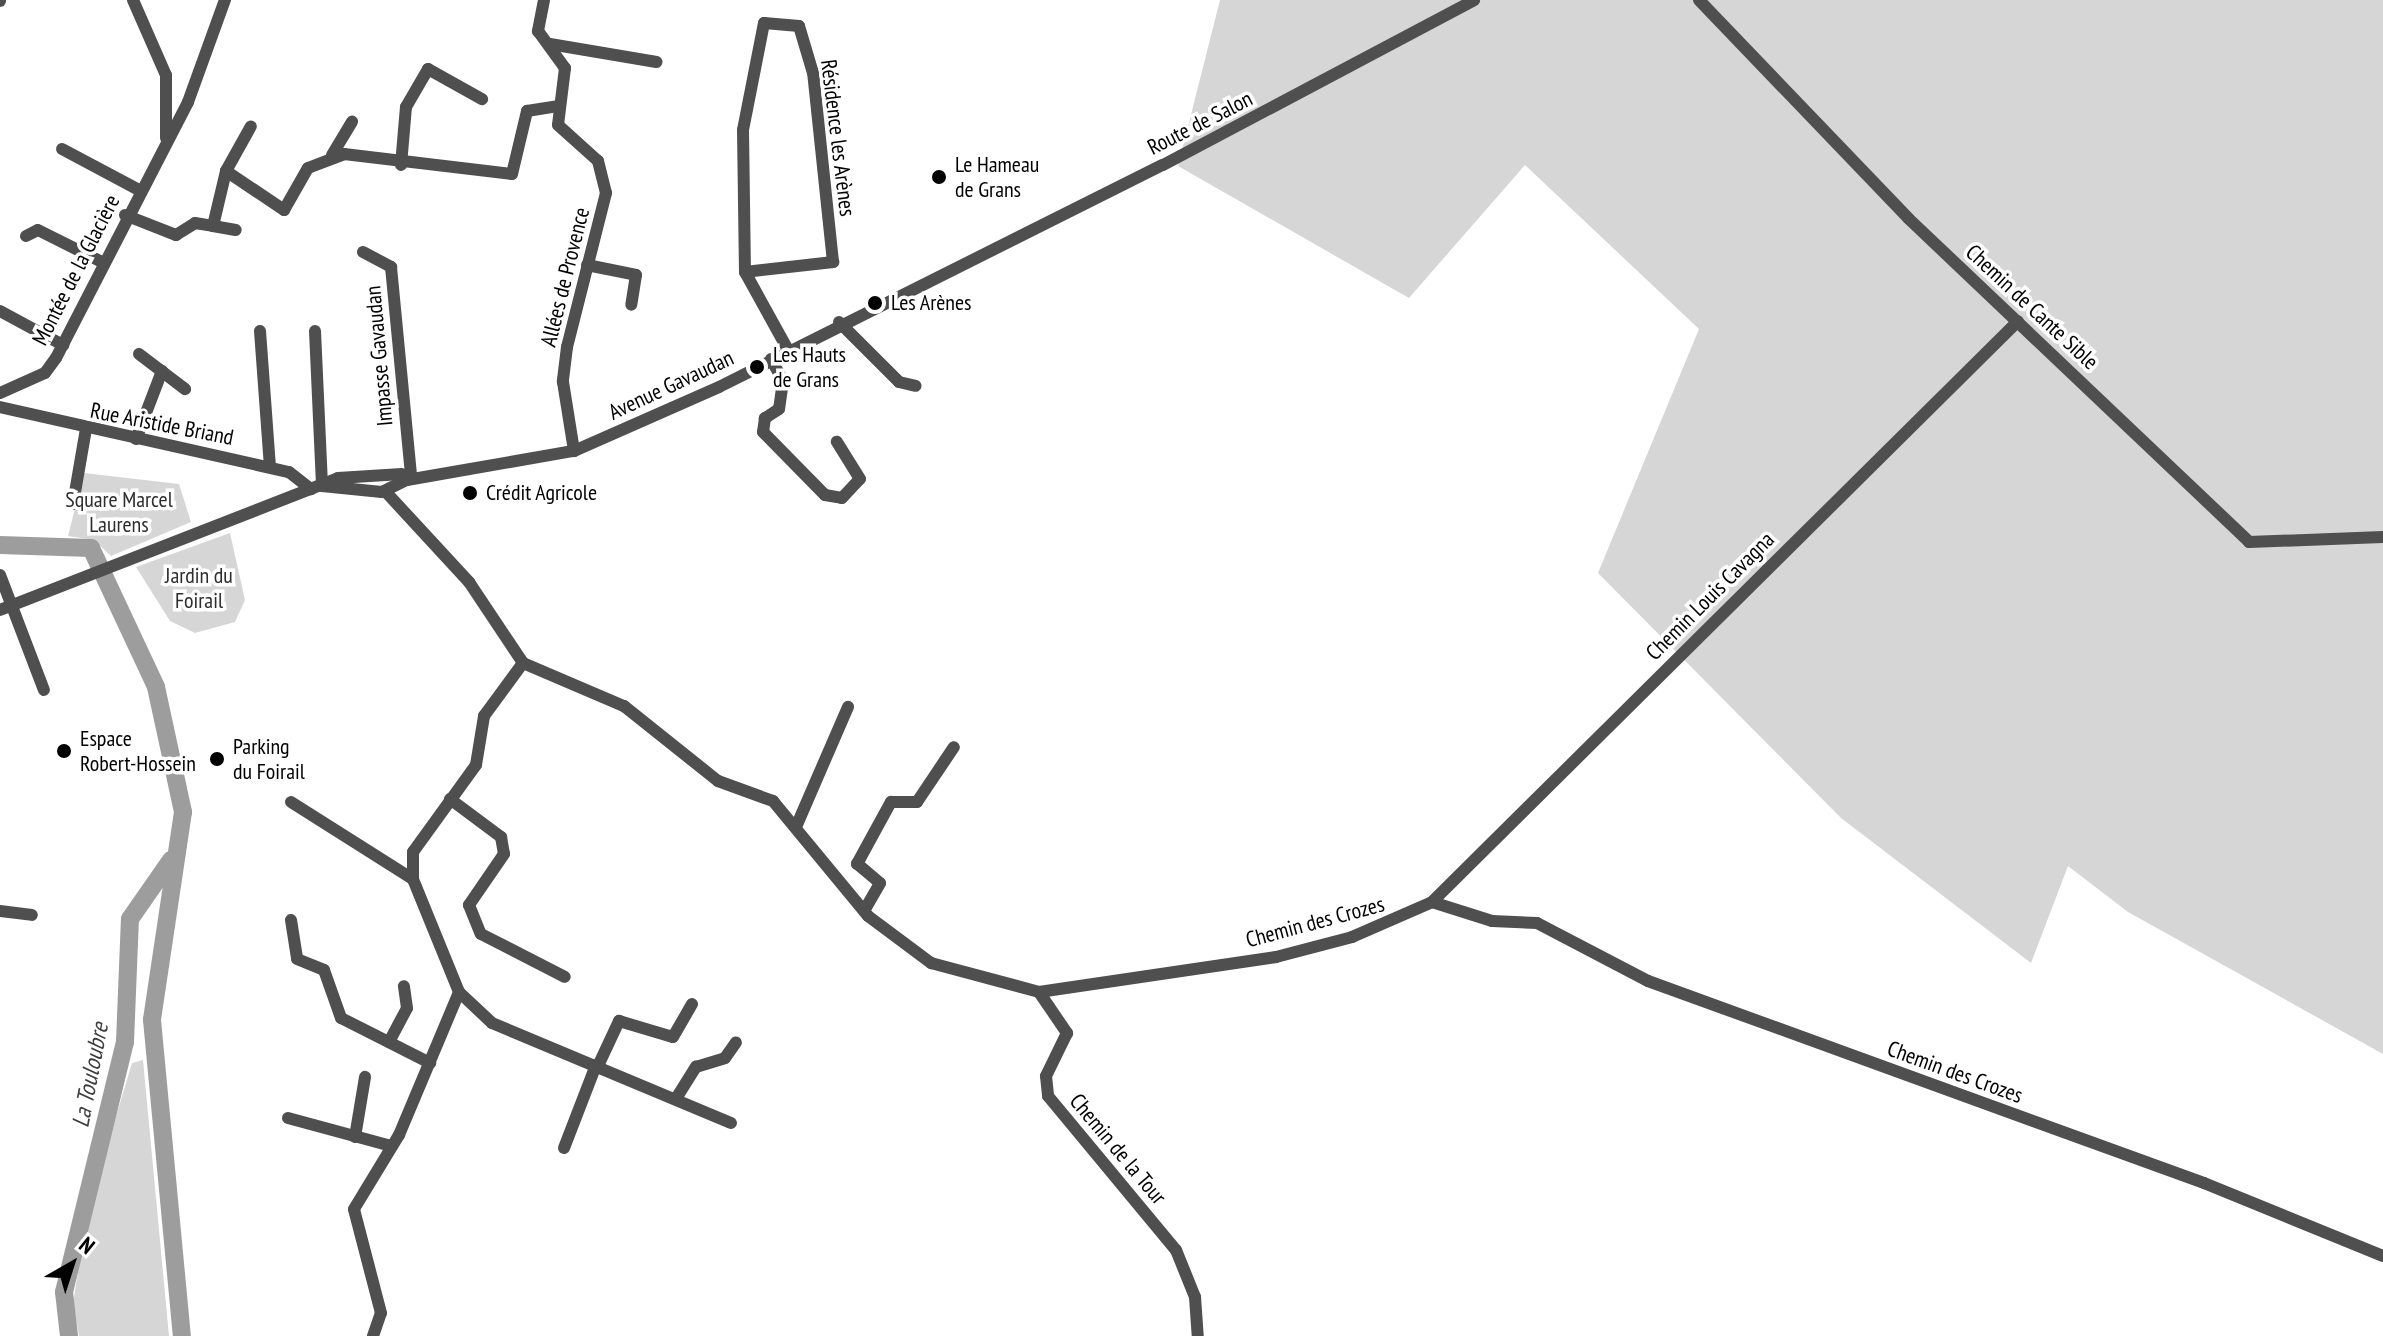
<!DOCTYPE html>
<html>
<head>
<meta charset="utf-8">
<style>
  body { margin:0 }
  #map { position:relative; width:2383px; height:1336px; overflow:hidden; background:#fff; font-family:"PT Sans Narrow",sans-serif }
  div>[style] { position:absolute }
  .green>* { inset:0; background:#d6d6d6 }
  .river>* { height:18px; margin:-9px; padding:0 9px; transform-origin:9px; border-radius:9px; background:#9d9d9d }
  .minor>* { height:12px; margin:-6px; padding:0 6px; transform-origin:6px; border-radius:6px; background:#4f4f4f }
  .dots>* { width:22px; height:22px; translate:-50% -50%; box-sizing:border-box; border:4px solid #fff; border-radius:50% }
  span { translate:-50% -50%; white-space:nowrap; text-align:center; line-height:1.15; -webkit-text-stroke:7px #fff; paint-order:stroke }
  .street-label { font-size:22px; color:#000 }
  .poi-label { font-size:22px; color:#000 }
  .left { translate:0 -50%; text-align:left }
  .park-label { font-size:22px; color:#2d2d2d }
  .water-label { font-size:24px; color:#3e3e3e; font-style:italic }
  .north { position:absolute; left:32px; top:1224px; width:80px; height:80px; -webkit-text-stroke:6px #fff; paint-order:stroke; rotate:39deg; font-size:22px; font-weight:700; line-height:32px; text-align:center; color:#000 }
  .north::after { content:''; display:block; margin:auto; width:28px; height:36px; background:#000; clip-path:polygon(50% 0,100% 100%,50% 72%,0 100%) }
</style>
</head>
<body>
<div id="map">
  <div class="green">
    <i style="clip-path:polygon(1220px 0,2383px 0,2383px 1054px,2128px 912px,2068px 866px,2031px 963px,1841px 818px,1598px 573px,1699px 329px,1525px 165px,1409px 298px,1178px 166px)"></i>
    <i style="clip-path:polygon(84px 473px,179px 484px,191px 522px,111px 556px,94px 540px,68px 536px)"></i>
    <i style="clip-path:polygon(230px 533px,245px 600px,235px 622px,195px 633px,170px 621px,136px 567px)"></i>
    <i style="clip-path:polygon(143px 1060px,169px 1336px,79px 1336px,73px 1303px,89px 1206px,132px 1063px)"></i>
  </div>
  <div class="river">
    <i style="left:0;top:545px;width:91px;rotate:1.9deg"></i>
    <i style="left:91px;top:548px;width:153px;rotate:64.9deg"></i>
    <i style="left:156px;top:687px;width:128px;rotate:77.8deg"></i>
    <i style="left:183px;top:812px;width:210px;rotate:98.5deg"></i>
    <i style="left:152px;top:1020px;width:317px;rotate:84.6deg"></i>
    <i style="left:69px;top:1336px;width:44px;rotate:-96.5deg"></i>
    <i style="left:64px;top:1292px;width:257px;rotate:-76.3deg"></i>
    <i style="left:125px;top:1042px;width:123px;rotate:-87.7deg"></i>
    <i style="left:130px;top:919px;width:72px;rotate:-55.2deg"></i>
  </div>
  <div class="minor">
    <i style="left:133px;top:0;width:82px;rotate:66.3deg"></i>
    <i style="left:166px;top:75px;width:63px;rotate:90deg"></i>
    <i style="left:544px;top:0;width:32px;rotate:101deg"></i>
    <i style="left:538px;top:31px;width:46px;rotate:53.9deg"></i>
    <i style="left:565px;top:68px;width:57px;rotate:97deg"></i>
    <i style="left:558px;top:125px;width:54px;rotate:42deg"></i>
    <i style="left:598px;top:161px;width:33px;rotate:76deg"></i>
    <i style="left:606px;top:193px;width:159px;rotate:104.2deg"></i>
    <i style="left:567px;top:347px;width:35px;rotate:97deg"></i>
    <i style="left:563px;top:382px;width:70px;rotate:80.9deg"></i>
    <i style="left:1699px;top:0;width:303px;rotate:46.2deg"></i>
    <i style="left:1909px;top:219px;width:469px;rotate:43.5deg"></i>
    <i style="left:2249px;top:542px;width:134px;rotate:-2.1deg"></i>
    <i style="left:0;top:1px;width:1px;rotate:-90deg"></i>
    <i style="left:550px;top:44px;width:108px;rotate:9.6deg"></i>
    <i style="left:62px;top:149px;width:87px;rotate:28deg"></i>
    <i style="left:332px;top:155px;width:39px;rotate:-59deg"></i>
    <i style="left:401px;top:165px;width:58px;rotate:-85.1deg"></i>
    <i style="left:406px;top:107px;width:44px;rotate:-59.9deg"></i>
    <i style="left:428px;top:69px;width:62px;rotate:29.1deg"></i>
    <i style="left:226px;top:171px;width:51px;rotate:-60.9deg"></i>
    <i style="left:125px;top:215px;width:55px;rotate:21.4deg"></i>
    <i style="left:176px;top:235px;width:22px;rotate:-32deg"></i>
    <i style="left:195px;top:223px;width:18px;rotate:9deg"></i>
    <i style="left:213px;top:226px;width:57px;rotate:-76.7deg"></i>
    <i style="left:226px;top:171px;width:70px;rotate:33.9deg"></i>
    <i style="left:284px;top:210px;width:48px;rotate:-60.3deg"></i>
    <i style="left:308px;top:168px;width:39px;rotate:-21deg"></i>
    <i style="left:344px;top:154px;width:169px;rotate:6.8deg"></i>
    <i style="left:512px;top:174px;width:65px;rotate:-76.6deg"></i>
    <i style="left:527px;top:111px;width:31px;rotate:-9deg"></i>
    <i style="left:213px;top:226px;width:23px;rotate:10deg"></i>
    <i style="left:26px;top:236px;width:13px;rotate:-27deg"></i>
    <i style="left:38px;top:230px;width:69px;rotate:26.6deg"></i>
    <i style="left:363px;top:252px;width:32px;rotate:28deg"></i>
    <i style="left:391px;top:267px;width:207px;rotate:84.5deg"></i>
    <i style="left:587px;top:265px;width:50px;rotate:11.5deg"></i>
    <i style="left:636px;top:275px;width:30px;rotate:99deg"></i>
    <i style="left:745px;top:272px;width:89px;rotate:-6.5deg"></i>
    <i style="left:833px;top:262px;width:190px;rotate:-96deg"></i>
    <i style="left:813px;top:73px;width:49px;rotate:-106.6deg"></i>
    <i style="left:799px;top:26px;width:35px;rotate:-175deg"></i>
    <i style="left:764px;top:23px;width:109px;rotate:101.1deg"></i>
    <i style="left:743px;top:130px;width:142px;rotate:89.2deg"></i>
    <i style="left:745px;top:272px;width:89px;rotate:61.1deg"></i>
    <i style="left:0;top:311px;width:72px;rotate:28.4deg"></i>
    <i style="left:839px;top:322px;width:85px;rotate:45deg"></i>
    <i style="left:899px;top:382px;width:17px;rotate:13deg"></i>
    <i style="left:260px;top:331px;width:136px;rotate:85.8deg"></i>
    <i style="left:315px;top:331px;width:155px;rotate:87.4deg"></i>
    <i style="left:139px;top:354px;width:58px;rotate:37.3deg"></i>
    <i style="left:771px;top:359px;width:25px;rotate:61deg"></i>
    <i style="left:783px;top:381px;width:28px;rotate:98deg"></i>
    <i style="left:779px;top:409px;width:17px;rotate:147deg"></i>
    <i style="left:765px;top:418px;width:14px;rotate:98deg"></i>
    <i style="left:763px;top:432px;width:88px;rotate:45.5deg"></i>
    <i style="left:825px;top:495px;width:17px;rotate:10deg"></i>
    <i style="left:842px;top:498px;width:26px;rotate:-47deg"></i>
    <i style="left:860px;top:479px;width:44px;rotate:-121.9deg"></i>
    <i style="left:0;top:393px;width:49px;rotate:-24deg"></i>
    <i style="left:45px;top:373px;width:19px;rotate:-54deg"></i>
    <i style="left:56px;top:358px;width:288px;rotate:-62.7deg"></i>
    <i style="left:188px;top:102px;width:109px;rotate:-70.1deg"></i>
    <i style="left:0;top:407px;width:296px;rotate:12.7deg"></i>
    <i style="left:289px;top:472px;width:28px;rotate:38deg"></i>
    <i style="left:136px;top:439px;width:73px;rotate:-69.1deg"></i>
    <i style="left:322px;top:486px;width:60px;rotate:5.7deg"></i>
    <i style="left:382px;top:492px;width:28px;rotate:-26deg"></i>
    <i style="left:407px;top:480px;width:169px;rotate:-9.9deg"></i>
    <i style="left:574px;top:451px;width:158px;rotate:-23.8deg"></i>
    <i style="left:719px;top:387px;width:496px;rotate:-26.6deg"></i>
    <i style="left:1163px;top:165px;width:352px;rotate:-27.9deg"></i>
    <i style="left:385px;top:491px;width:124px;rotate:47.3deg"></i>
    <i style="left:469px;top:582px;width:97px;rotate:56.3deg"></i>
    <i style="left:523px;top:663px;width:110px;rotate:23.1deg"></i>
    <i style="left:624px;top:706px;width:120px;rotate:38.6deg"></i>
    <i style="left:718px;top:781px;width:59px;rotate:20deg"></i>
    <i style="left:773px;top:801px;width:149px;rotate:50.4deg"></i>
    <i style="left:868px;top:916px;width:79px;rotate:36.7deg"></i>
    <i style="left:931px;top:963px;width:112px;rotate:15deg"></i>
    <i style="left:1039px;top:992px;width:240px;rotate:-8.4deg"></i>
    <i style="left:1276px;top:957px;width:79px;rotate:-14.7deg"></i>
    <i style="left:1352px;top:937px;width:87px;rotate:-23.6deg"></i>
    <i style="left:1432px;top:902px;width:825px;rotate:-44.75deg"></i>
    <i style="left:73px;top:504px;width:76px;rotate:-80.2deg"></i>
    <i style="left:0;top:575px;width:123px;rotate:69.1deg"></i>
    <i style="left:0;top:610px;width:363px;rotate:-21.3deg"></i>
    <i style="left:338px;top:478px;width:64px;rotate:-3.6deg"></i>
    <i style="left:450px;top:799px;width:64px;rotate:36.7deg"></i>
    <i style="left:501px;top:837px;width:17px;rotate:80deg"></i>
    <i style="left:504px;top:854px;width:62px;rotate:124.5deg"></i>
    <i style="left:469px;top:905px;width:31px;rotate:68deg"></i>
    <i style="left:481px;top:934px;width:94px;rotate:27.1deg"></i>
    <i style="left:291px;top:802px;width:144px;rotate:32.3deg"></i>
    <i style="left:796px;top:827px;width:131px;rotate:-66.6deg"></i>
    <i style="left:1432px;top:902px;width:63px;rotate:17.6deg"></i>
    <i style="left:1492px;top:921px;width:45px;rotate:2.5deg"></i>
    <i style="left:1537px;top:923px;width:125px;rotate:27.6deg"></i>
    <i style="left:1648px;top:981px;width:592px;rotate:19.97deg"></i>
    <i style="left:2204px;top:1183px;width:193px;rotate:22.2deg"></i>
    <i style="left:0;top:911px;width:32px;rotate:7deg"></i>
    <i style="left:864px;top:911px;width:32px;rotate:-60deg"></i>
    <i style="left:880px;top:883px;width:30px;rotate:-140deg"></i>
    <i style="left:857px;top:864px;width:71px;rotate:-61.3deg"></i>
    <i style="left:891px;top:802px;width:26px"></i>
    <i style="left:917px;top:802px;width:66px;rotate:-56.1deg"></i>
    <i style="left:291px;top:920px;width:39px;rotate:81deg"></i>
    <i style="left:297px;top:959px;width:29px;rotate:22deg"></i>
    <i style="left:324px;top:970px;width:51px;rotate:70.5deg"></i>
    <i style="left:341px;top:1018px;width:100px;rotate:26.8deg"></i>
    <i style="left:459px;top:992px;width:45px;rotate:43.2deg"></i>
    <i style="left:492px;top:1023px;width:259px;rotate:22.7deg"></i>
    <i style="left:1039px;top:992px;width:50px;rotate:55.7deg"></i>
    <i style="left:1067px;top:1033px;width:48px;rotate:116deg"></i>
    <i style="left:1046px;top:1076px;width:20px;rotate:84deg"></i>
    <i style="left:1048px;top:1096px;width:200px;rotate:50.3deg"></i>
    <i style="left:1176px;top:1250px;width:51px;rotate:68deg"></i>
    <i style="left:1195px;top:1297px;width:39px;rotate:86deg"></i>
    <i style="left:389px;top:1042px;width:38px;rotate:-62deg"></i>
    <i style="left:407px;top:1008px;width:22px;rotate:-98deg"></i>
    <i style="left:598px;top:1066px;width:50px;rotate:-65deg"></i>
    <i style="left:619px;top:1021px;width:56px;rotate:16.5deg"></i>
    <i style="left:673px;top:1037px;width:38px;rotate:-60deg"></i>
    <i style="left:677px;top:1097px;width:36px;rotate:-58deg"></i>
    <i style="left:696px;top:1067px;width:30px;rotate:-17deg"></i>
    <i style="left:725px;top:1058px;width:19px;rotate:-55deg"></i>
    <i style="left:288px;top:1118px;width:107px;rotate:15.2deg"></i>
    <i style="left:355px;top:1137px;width:61px;rotate:-80.5deg"></i>
    <i style="left:564px;top:1148px;width:89px;rotate:-68.9deg"></i>
    <i style="left:373px;top:1336px;width:24px;rotate:-71deg"></i>
    <i style="left:381px;top:1313px;width:107px;rotate:-104.6deg"></i>
    <i style="left:354px;top:1209px;width:87px;rotate:-58.7deg"></i>
    <i style="left:399px;top:1135px;width:155px;rotate:-67.2deg"></i>
    <i style="left:459px;top:992px;width:122px;rotate:-112.2deg"></i>
    <i style="left:413px;top:879px;width:27px;rotate:-90deg"></i>
    <i style="left:413px;top:852px;width:107px;rotate:-54.1deg"></i>
    <i style="left:476px;top:765px;width:50px;rotate:-80.7deg"></i>
    <i style="left:484px;top:716px;width:66px;rotate:-53.7deg"></i>
  </div>
  <div class="dots">
    <i style="left:939px;top:177px;background:#000"></i>
    <i style="left:875px;top:303px;background:#000"></i>
    <i style="left:757px;top:367px;background:#000"></i>
    <i style="left:470px;top:493px;background:#000"></i>
    <i style="left:64px;top:751px;background:#000"></i>
    <i style="left:217px;top:759px;background:#000"></i>
  </div>
  <div class="street-label">
    <span style="left:1200px;top:123px;rotate:-27deg">Route de Salon</span>
    <span style="left:838px;top:138px;rotate:83deg">Résidence les Arènes</span>
    <span style="left:76px;top:270px;rotate:-63deg">Montée de la Glacière</span>
    <span style="left:565px;top:277px;rotate:-76deg">Allées de Provence</span>
    <span style="left:2032px;top:307px;rotate:43deg">Chemin de Cante Sible</span>
    <span style="left:379px;top:356px;rotate:-95deg">Impasse Gavaudan</span>
    <span style="left:671px;top:385px;rotate:-25deg">Avenue Gavaudan</span>
    <span style="left:162px;top:424px;rotate:11deg">Rue Aristide Briand</span>
    <span style="left:1710px;top:596px;rotate:-45deg">Chemin Louis Cavagna</span>
    <span style="left:1315px;top:922px;rotate:-15deg">Chemin des Crozes</span>
    <span style="left:1955px;top:1072px;rotate:20deg">Chemin des Crozes</span>
    <span style="left:1118px;top:1149px;rotate:50deg">Chemin de la Tour</span>
  </div>
  <div class="poi-label">
    <span class="left" style="left:955px;top:177px">Le Hameau<br>de Grans</span>
    <span class="left" style="left:891px;top:303px">Les Arènes</span>
    <span class="left" style="left:773px;top:367px">Les Hauts<br>de Grans</span>
    <span class="left" style="left:486px;top:493px">Crédit Agricole</span>
    <span class="left" style="left:80px;top:751px">Espace<br>Robert-Hossein</span>
    <span class="left" style="left:233px;top:759px">Parking<br>du Foirail</span>
  </div>
  <div class="park-label">
    <span style="left:119px;top:512px">Square Marcel<br>Laurens</span>
    <span style="left:199px;top:588px">Jardin du<br>Foirail</span>
  </div>
  <div class="water-label">
    <span style="left:90px;top:1075px;rotate:-79deg">La Touloubre</span>
  </div>
  <div class="north">N</div>
</div>
</body>
</html>
